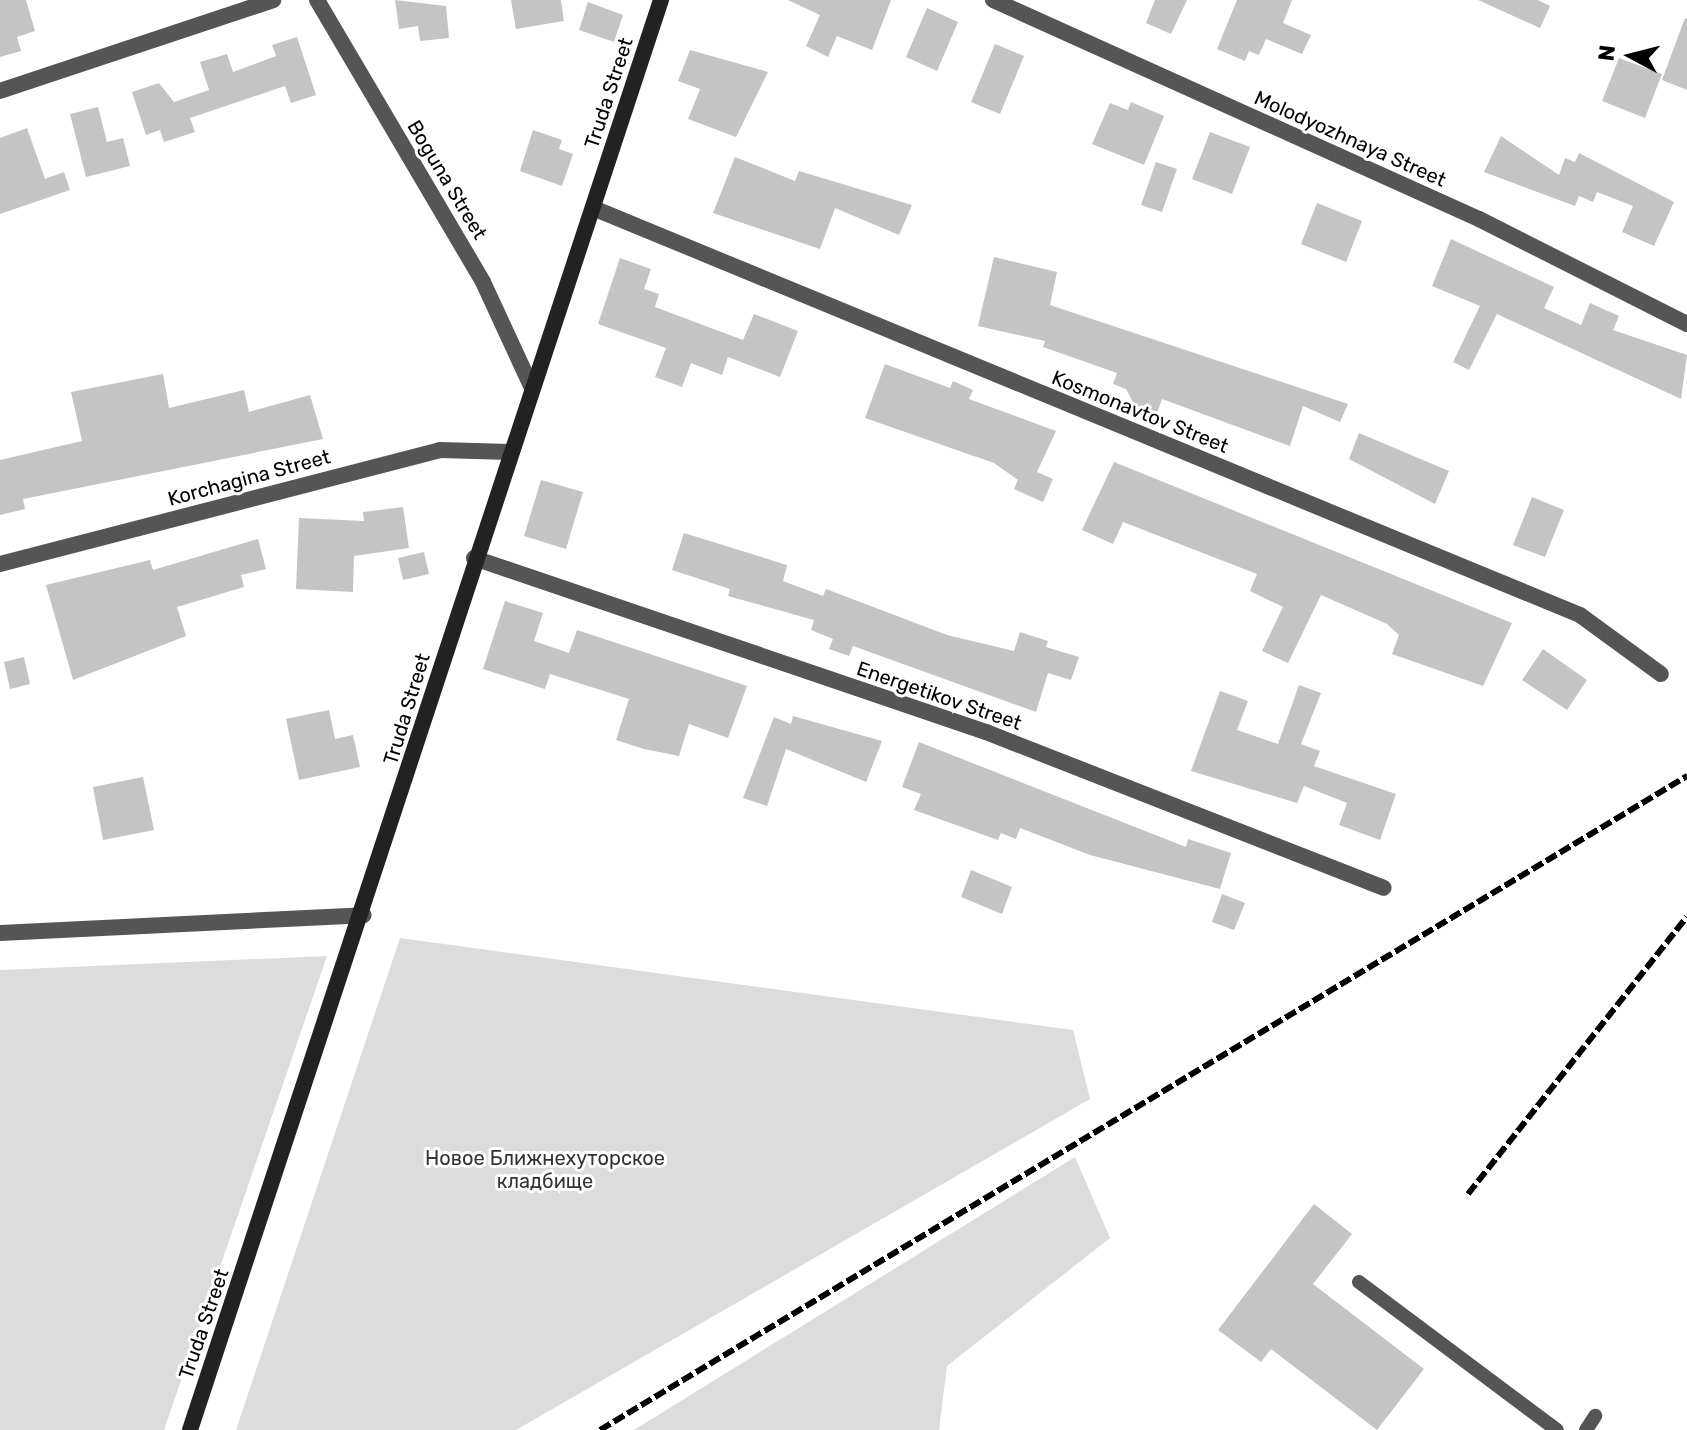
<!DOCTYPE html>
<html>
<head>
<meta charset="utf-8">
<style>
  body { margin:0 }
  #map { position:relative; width:1687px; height:1430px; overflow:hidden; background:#fff; font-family:Rubik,sans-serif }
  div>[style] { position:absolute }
  .green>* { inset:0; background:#dcdcdc }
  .building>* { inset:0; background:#c4c4c4 }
  .lane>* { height:14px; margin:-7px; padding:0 7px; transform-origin:7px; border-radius:7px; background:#555 }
  .street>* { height:16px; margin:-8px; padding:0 8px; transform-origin:8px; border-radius:8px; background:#555 }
  .secondary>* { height:16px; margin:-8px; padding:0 8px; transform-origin:8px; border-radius:8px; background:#222 }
  .rail>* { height:6px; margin-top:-3px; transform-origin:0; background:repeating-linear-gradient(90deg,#000 0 12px,transparent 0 16px) }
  span { translate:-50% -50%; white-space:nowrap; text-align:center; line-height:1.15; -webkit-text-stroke:6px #fff; paint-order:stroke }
  .street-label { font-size:20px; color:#000 }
  .park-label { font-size:20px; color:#333 }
  .north { position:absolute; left:1591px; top:16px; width:80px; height:80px; -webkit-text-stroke:6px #fff; paint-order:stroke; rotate:277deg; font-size:22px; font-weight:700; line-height:32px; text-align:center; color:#000 }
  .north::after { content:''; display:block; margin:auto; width:28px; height:36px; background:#000; clip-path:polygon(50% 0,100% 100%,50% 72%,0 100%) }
</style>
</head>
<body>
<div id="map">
  <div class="green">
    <i style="clip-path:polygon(400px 938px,1073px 1030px,1090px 1099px,516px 1430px,236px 1430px)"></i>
    <i style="clip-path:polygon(327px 956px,164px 1430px,0 1430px,0 970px)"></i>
    <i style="clip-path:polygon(1075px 1157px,1110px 1238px,947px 1366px,939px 1430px,634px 1430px)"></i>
  </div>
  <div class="building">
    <i style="clip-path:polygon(0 0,26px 0,35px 31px,17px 37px,21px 51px,0 57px)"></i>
    <i style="clip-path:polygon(395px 0,446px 6px,449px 38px,420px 41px,418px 26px,399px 29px)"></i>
    <i style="clip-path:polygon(511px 0,561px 0,564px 21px,516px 29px)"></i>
    <i style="clip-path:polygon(788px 0,891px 0,872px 50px,837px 36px,828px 57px,806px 46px,820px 15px)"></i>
    <i style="clip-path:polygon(1155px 0,1187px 0,1171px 34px,1146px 23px)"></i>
    <i style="clip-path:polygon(1237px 0,1292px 0,1283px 23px,1311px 35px,1302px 54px,1266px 39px,1259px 55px,1249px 51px,1245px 61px,1217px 49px)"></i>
    <i style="clip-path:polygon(1478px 0,1538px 0,1550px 6px,1540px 28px)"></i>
    <i style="clip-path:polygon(588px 2px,623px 15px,614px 42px,579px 30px)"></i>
    <i style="clip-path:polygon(927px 8px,958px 22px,937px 71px,906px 57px)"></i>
    <i style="clip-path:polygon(1685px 18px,1687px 19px,1687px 90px,1662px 80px)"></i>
    <i style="clip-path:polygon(297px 37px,316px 95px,291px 103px,285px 86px,190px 118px,195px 132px,164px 142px,160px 130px,146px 135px,132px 92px,159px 83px,174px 102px,209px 90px,200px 62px,227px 54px,233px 72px,276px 56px,272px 45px)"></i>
    <i style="clip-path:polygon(995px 44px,1024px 56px,1000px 114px,971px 102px)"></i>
    <i style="clip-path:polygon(690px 50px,768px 72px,736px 137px,688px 119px,700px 89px,678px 81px)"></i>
    <i style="clip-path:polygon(1619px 58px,1662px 74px,1645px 118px,1602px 101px)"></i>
    <i style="clip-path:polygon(1131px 102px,1164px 116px,1144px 165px,1092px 144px,1110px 103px,1128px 110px)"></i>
    <i style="clip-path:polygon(98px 107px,107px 142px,123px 138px,130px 166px,86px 177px,70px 114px)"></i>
    <i style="clip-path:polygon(27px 128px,45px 179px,64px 172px,70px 190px,0 214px,0 138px)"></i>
    <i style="clip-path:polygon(533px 130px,562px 140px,559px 149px,573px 154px,562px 186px,520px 171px)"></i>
    <i style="clip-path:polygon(1210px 132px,1250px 147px,1232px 194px,1192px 179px)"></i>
    <i style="clip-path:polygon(1501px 136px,1559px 175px,1565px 158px,1575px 162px,1579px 153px,1674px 202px,1654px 246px,1622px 232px,1633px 206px,1597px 192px,1593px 202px,1579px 196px,1575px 206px,1484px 172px)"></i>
    <i style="clip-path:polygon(735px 157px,795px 181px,799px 171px,912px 205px,899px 235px,835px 208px,820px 249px,713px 213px)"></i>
    <i style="clip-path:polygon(1156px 162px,1177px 169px,1162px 212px,1141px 205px)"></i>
    <i style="clip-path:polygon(1317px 203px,1362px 221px,1346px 262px,1301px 244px)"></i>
    <i style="clip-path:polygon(1451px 239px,1554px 287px,1544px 308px,1581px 325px,1590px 303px,1619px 316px,1613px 330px,1687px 355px,1681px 399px,1497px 314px,1469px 370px,1453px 362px,1480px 306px,1432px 286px)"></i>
    <i style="clip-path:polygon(994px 257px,1057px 272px,1050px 305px,1348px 404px,1340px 422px,1303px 406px,1290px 446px,1162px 399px,1157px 414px,1135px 406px,1126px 389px,1113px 384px,1117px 373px,1043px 347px,1045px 341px,978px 326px)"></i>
    <i style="clip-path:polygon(620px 258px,651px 269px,644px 289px,659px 294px,655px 307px,743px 340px,754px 314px,798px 331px,780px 377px,728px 357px,722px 375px,691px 363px,682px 387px,655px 377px,666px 348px,598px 324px)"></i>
    <i style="clip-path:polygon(885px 364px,950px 388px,953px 381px,973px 390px,969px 399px,1056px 431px,1037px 472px,1053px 479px,1043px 502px,1014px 489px,1018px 480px,994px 463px,865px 418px)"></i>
    <i style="clip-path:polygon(163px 374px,169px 408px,244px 390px,249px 412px,310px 395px,323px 439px,23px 499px,25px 509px,0 515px,0 460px,82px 441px,71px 392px)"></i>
    <i style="clip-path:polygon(1359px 433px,1449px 471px,1435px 504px,1349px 459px)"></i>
    <i style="clip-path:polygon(1114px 462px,1512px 623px,1483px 686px,1392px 654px,1399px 635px,1387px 624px,1321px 595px,1288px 663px,1262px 651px,1283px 607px,1250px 591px,1257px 574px,1123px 522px,1113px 544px,1082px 530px)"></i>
    <i style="clip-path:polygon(541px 480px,583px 492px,566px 549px,524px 536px)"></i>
    <i style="clip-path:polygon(1532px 497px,1564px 510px,1545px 557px,1513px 545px)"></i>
    <i style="clip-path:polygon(403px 507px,409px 548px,354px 556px,353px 592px,296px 589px,299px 518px,364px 521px,363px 512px)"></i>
    <i style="clip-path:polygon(684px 533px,787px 565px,783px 581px,823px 596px,826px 589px,947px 635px,1014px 651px,1020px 632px,1048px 641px,1046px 647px,1079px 657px,1071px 680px,1048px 673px,1036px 712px,853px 646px,849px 656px,829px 649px,833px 639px,811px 630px,814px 620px,728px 596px,730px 589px,672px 570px)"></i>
    <i style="clip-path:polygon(258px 539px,266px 569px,241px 575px,244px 587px,177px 607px,186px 636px,73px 680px,46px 585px,150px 560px,153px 570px)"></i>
    <i style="clip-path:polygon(424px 552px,429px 574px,403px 580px,398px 558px)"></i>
    <i style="clip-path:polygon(505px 601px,543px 613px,534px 641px,569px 653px,577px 630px,747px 686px,728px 738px,689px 724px,679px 756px,644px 749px,616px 740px,629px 699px,550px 674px,545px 689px,483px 669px)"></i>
    <i style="clip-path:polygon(1543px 649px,1587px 680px,1567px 710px,1522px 680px)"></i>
    <i style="clip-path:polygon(24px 657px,30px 684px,10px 689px,4px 662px)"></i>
    <i style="clip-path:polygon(1299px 685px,1321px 693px,1301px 744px,1320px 751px,1314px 766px,1396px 794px,1380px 840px,1339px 825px,1347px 803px,1304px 786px,1297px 803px,1191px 771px,1220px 691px,1248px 701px,1237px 730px,1278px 744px)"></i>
    <i style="clip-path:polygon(329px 710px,335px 739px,353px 735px,360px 767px,299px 780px,286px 719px)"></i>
    <i style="clip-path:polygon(793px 716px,882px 741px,866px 782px,786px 749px,767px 806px,743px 798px,774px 717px,791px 724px)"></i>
    <i style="clip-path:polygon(919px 742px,1186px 847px,1188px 839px,1231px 853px,1220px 889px,1090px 855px,1020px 828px,1016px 839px,1001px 833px,998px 840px,914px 810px,921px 794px,902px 787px)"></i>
    <i style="clip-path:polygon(143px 777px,154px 830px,103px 840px,93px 787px)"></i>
    <i style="clip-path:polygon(971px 870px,1012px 887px,1002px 914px,961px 897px)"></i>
    <i style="clip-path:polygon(1222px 894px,1245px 903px,1234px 930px,1212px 922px)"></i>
    <i style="clip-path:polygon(1314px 1204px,1352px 1234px,1313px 1284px,1424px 1369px,1377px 1430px,1271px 1349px,1261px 1362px,1218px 1330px)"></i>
  </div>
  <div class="lane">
    <i style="left:1359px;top:1282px;width:247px;rotate:36.8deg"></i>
    <i style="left:1586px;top:1430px;width:17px;rotate:-57deg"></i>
  </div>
  <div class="street">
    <i style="left:317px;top:0;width:327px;rotate:59.5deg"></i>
    <i style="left:483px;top:282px;width:115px;rotate:65.2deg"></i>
    <i style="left:993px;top:0;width:533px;rotate:24.26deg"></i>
    <i style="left:1479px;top:219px;width:233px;rotate:26.8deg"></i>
    <i style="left:0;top:91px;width:288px;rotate:-18.4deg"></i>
    <i style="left:593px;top:208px;width:1068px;rotate:22.41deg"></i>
    <i style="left:1580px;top:615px;width:100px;rotate:36.1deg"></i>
    <i style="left:474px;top:558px;width:541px;rotate:18.77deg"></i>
    <i style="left:986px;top:732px;width:427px;rotate:21.4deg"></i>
    <i style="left:0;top:564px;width:455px;rotate:-14.5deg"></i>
    <i style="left:440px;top:450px;width:71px;rotate:1.6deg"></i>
    <i style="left:0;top:933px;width:364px;rotate:-2.8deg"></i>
  </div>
  <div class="secondary">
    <i style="left:190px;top:1430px;width:1506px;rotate:-71.77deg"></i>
  </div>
  <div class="rail">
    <i style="left:1468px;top:1194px;width:353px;rotate:-51.7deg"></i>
    <i style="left:600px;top:1430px;width:1269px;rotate:-31.03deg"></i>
  </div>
  <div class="street-label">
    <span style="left:609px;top:93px;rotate:-72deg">Truda Street</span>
    <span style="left:1350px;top:139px;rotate:24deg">Molodyozhnaya Street</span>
    <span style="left:447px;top:180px;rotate:59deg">Boguna Street</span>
    <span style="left:1140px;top:412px;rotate:22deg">Kosmonavtov Street</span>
    <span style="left:249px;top:478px;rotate:-15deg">Korchagina Street</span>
    <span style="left:939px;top:696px;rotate:19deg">Energetikov Street</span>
    <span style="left:407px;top:709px;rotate:-73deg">Truda Street</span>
    <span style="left:204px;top:1324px;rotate:-71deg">Truda Street</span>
  </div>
  <div class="park-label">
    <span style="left:545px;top:1170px">Новое Ближнехуторское<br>кладбище</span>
  </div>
  <div class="north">N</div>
</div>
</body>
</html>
